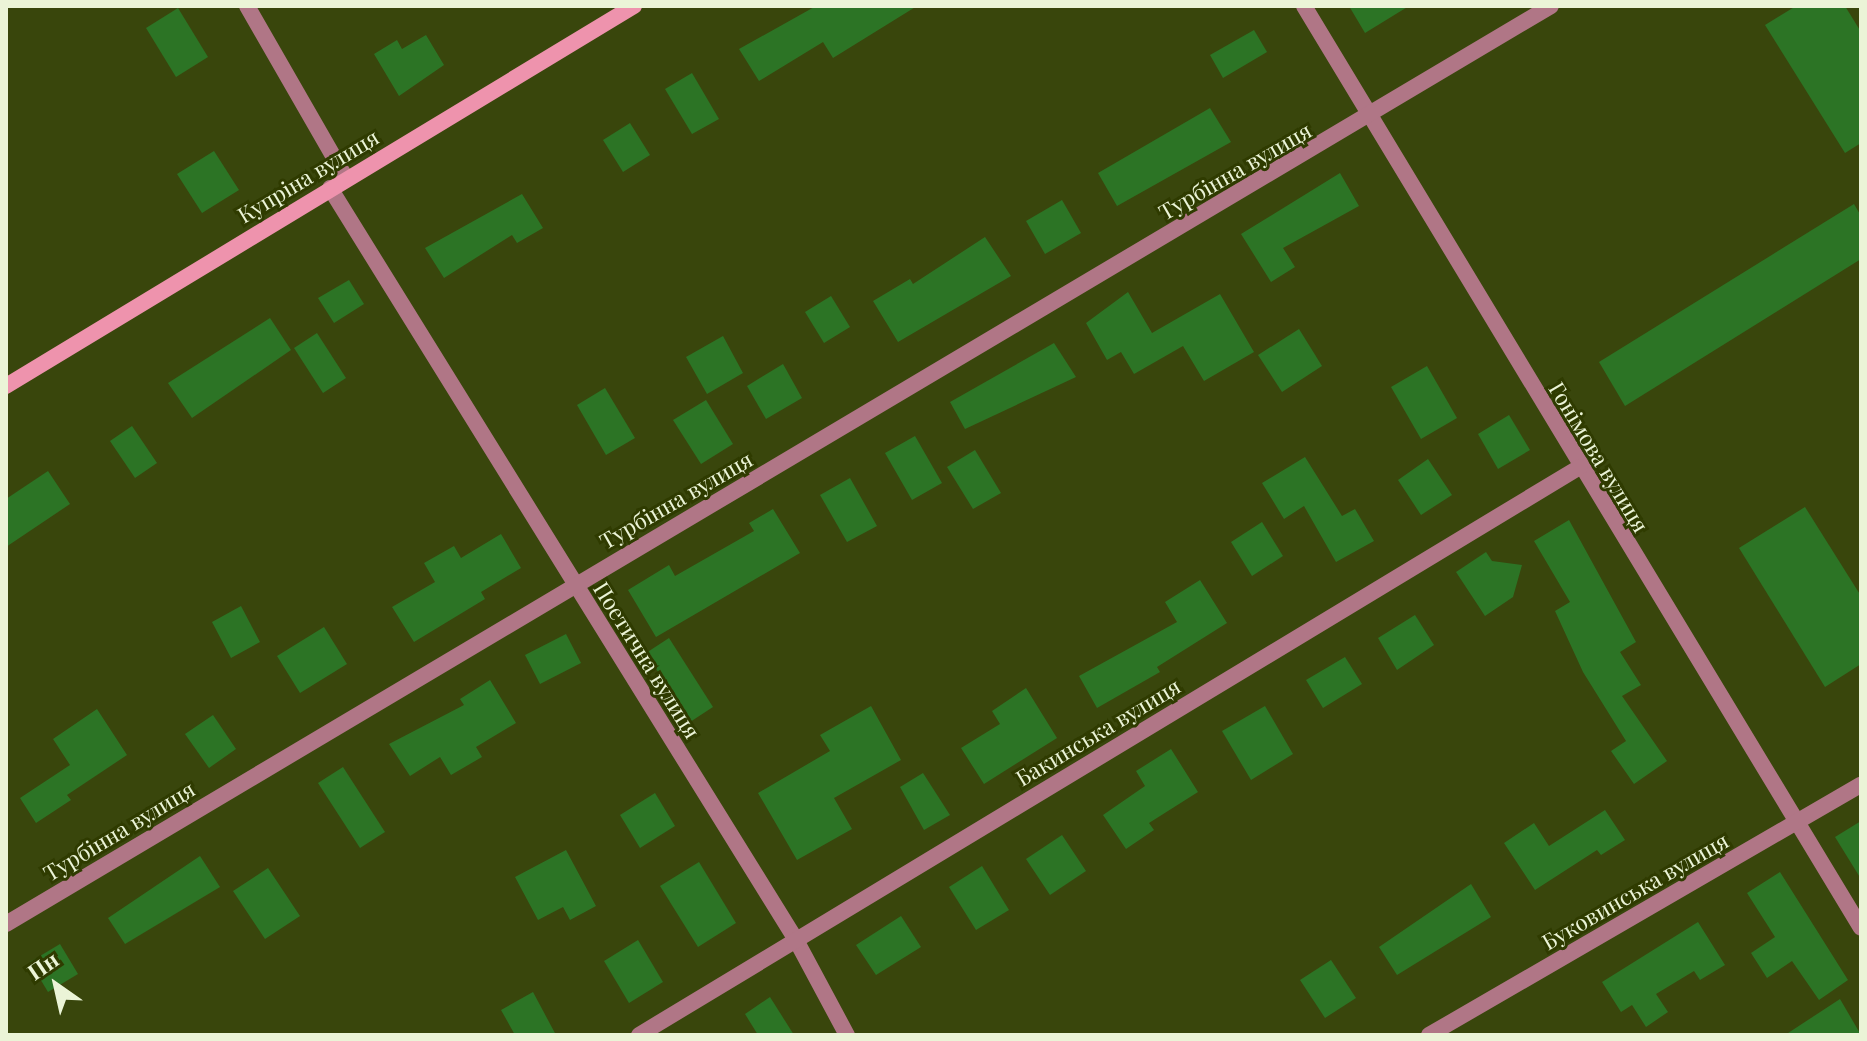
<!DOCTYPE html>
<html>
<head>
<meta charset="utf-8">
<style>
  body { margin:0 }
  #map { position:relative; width:1867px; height:1041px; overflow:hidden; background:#39460c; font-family:"Playfair Display",serif }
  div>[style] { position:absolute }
  .building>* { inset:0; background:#2c7425 }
  .street>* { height:16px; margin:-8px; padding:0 8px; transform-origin:8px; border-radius:8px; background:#b07686 }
  .secondary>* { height:16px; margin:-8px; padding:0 8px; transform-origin:8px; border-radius:8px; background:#ee93ad }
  span { translate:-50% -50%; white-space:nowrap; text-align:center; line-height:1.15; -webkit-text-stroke:6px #2f3b00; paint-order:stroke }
  .street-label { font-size:22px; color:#ebf4d7 }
  .frame { position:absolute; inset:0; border:8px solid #ebf4d7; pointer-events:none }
  .north { position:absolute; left:16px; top:945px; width:80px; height:80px; -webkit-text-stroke:6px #2f3b00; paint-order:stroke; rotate:326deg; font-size:22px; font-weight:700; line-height:32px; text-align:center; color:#ebf4d7 }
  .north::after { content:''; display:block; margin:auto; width:28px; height:36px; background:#ebf4d7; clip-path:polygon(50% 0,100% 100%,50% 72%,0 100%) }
</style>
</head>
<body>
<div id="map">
  <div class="building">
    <i style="clip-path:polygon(816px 6px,917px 6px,833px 58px,823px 42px,759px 81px,739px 49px)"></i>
    <i style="clip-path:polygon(1349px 6px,1409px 6px,1365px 33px)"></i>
    <i style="clip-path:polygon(1796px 6px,1845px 6px,1861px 32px,1861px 143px,1845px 153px,1765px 25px)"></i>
    <i style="clip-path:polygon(178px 8px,208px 57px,176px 77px,146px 28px)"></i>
    <i style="clip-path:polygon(1254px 30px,1267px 52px,1223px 78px,1210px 55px)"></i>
    <i style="clip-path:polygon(426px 35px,444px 65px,399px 96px,374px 54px,397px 40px,402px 49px)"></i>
    <i style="clip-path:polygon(692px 73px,719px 119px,692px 134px,665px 89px)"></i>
    <i style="clip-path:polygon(1210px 108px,1231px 142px,1117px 206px,1098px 173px)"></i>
    <i style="clip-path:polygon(630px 123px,650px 155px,623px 172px,603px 140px)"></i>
    <i style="clip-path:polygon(214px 151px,239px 190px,202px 213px,177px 174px)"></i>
    <i style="clip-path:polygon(1340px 173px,1359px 206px,1283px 248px,1295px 267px,1271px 282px,1241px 234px)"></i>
    <i style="clip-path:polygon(522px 194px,543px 228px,517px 243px,512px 235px,444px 278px,425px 248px)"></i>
    <i style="clip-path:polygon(1062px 200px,1081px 233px,1045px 254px,1026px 221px)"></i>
    <i style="clip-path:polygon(1854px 204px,1861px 216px,1861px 259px,1625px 406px,1599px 362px)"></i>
    <i style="clip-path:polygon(985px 237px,1011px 276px,898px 342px,873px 301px,910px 279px,913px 284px)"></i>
    <i style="clip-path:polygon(349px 280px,364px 304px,334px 323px,318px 298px)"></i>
    <i style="clip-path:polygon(1128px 292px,1152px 333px,1220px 294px,1254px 352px,1204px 381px,1183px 346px,1134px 374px,1121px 352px,1107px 360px,1086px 323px)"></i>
    <i style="clip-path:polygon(831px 296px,850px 327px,824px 343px,805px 312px)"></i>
    <i style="clip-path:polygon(270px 318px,291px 350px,192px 418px,168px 383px)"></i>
    <i style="clip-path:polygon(1299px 329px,1322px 366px,1282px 392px,1258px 355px)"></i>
    <i style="clip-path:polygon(317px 333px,346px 378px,323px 393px,294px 348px)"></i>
    <i style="clip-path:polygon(723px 336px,743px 373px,707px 394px,686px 357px)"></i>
    <i style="clip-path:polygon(1054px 343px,1076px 377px,965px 429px,950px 402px)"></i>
    <i style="clip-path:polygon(783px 364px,802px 398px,766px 419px,747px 386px)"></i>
    <i style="clip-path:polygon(1427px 366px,1457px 418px,1421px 439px,1391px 387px)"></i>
    <i style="clip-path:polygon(605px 388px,635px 438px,606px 455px,577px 405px)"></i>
    <i style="clip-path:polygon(706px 400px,733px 444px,701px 464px,673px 420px)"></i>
    <i style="clip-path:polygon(1509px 415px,1530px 450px,1498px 469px,1478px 434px)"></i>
    <i style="clip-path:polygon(132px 426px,157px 463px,135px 478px,110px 441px)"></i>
    <i style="clip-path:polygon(915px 436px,942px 483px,912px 500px,885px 453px)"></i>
    <i style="clip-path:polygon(975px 450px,1001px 493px,973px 509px,947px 467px)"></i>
    <i style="clip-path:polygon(1305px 457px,1342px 516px,1355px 509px,1374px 541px,1336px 562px,1304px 506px,1284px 519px,1262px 483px)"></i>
    <i style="clip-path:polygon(1428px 459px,1452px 495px,1421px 515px,1398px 480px)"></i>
    <i style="clip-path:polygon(48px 471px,70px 504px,6px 547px,6px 499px)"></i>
    <i style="clip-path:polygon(850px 478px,877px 526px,847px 542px,820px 495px)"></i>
    <i style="clip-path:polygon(1805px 507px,1861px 596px,1861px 664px,1825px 687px,1739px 548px)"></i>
    <i style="clip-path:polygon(773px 509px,800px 553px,656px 637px,628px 590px,669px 565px,675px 576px,754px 531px,749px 523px)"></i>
    <i style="clip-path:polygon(1569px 520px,1636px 642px,1620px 652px,1641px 685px,1622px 696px,1667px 761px,1634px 784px,1611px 751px,1626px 741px,1583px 672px,1555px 611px,1570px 602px,1534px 541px)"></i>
    <i style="clip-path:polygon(1262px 522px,1283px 556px,1252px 576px,1231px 542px)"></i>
    <i style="clip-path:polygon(501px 534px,521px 568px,481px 592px,485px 599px,414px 642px,392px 607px,435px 582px,424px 563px,454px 546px,461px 558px)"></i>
    <i style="clip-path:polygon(1486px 552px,1492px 561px,1522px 565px,1513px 597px,1485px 616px,1456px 572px)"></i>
    <i style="clip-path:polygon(1200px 580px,1227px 623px,1157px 667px,1160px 672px,1097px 708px,1079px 676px,1177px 622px,1165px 602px)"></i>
    <i style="clip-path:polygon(241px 606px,260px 642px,231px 658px,212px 622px)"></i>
    <i style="clip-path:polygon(1415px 615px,1434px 645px,1397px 670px,1378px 638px)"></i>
    <i style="clip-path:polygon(324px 627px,347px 664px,300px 693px,277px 656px)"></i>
    <i style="clip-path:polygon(566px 634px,581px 663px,540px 684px,525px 655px)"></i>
    <i style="clip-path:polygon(669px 638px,713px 707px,690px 722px,646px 653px)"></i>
    <i style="clip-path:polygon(1345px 657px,1362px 684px,1323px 708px,1306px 680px)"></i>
    <i style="clip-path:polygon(490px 680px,516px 723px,476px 747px,482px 757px,451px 775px,440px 757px,410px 776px,389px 744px,464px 705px,460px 699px)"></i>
    <i style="clip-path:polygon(1026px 688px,1057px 738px,984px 784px,961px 748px,1000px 724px,992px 711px)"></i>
    <i style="clip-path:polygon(871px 706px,901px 760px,834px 798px,852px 829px,797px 860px,758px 793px,830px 751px,820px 735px)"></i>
    <i style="clip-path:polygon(1265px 706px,1293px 754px,1251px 780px,1222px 731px)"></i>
    <i style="clip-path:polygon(97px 709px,127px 755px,67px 795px,71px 800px,36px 823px,20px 798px,70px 765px,53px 739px)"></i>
    <i style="clip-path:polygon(213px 715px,236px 749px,209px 768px,185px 734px)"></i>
    <i style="clip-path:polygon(1171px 749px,1198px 792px,1149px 823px,1154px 830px,1126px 849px,1103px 815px,1145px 786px,1136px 771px)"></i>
    <i style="clip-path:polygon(343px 767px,385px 832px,360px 848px,318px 783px)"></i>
    <i style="clip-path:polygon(923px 773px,950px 815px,924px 830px,900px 787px)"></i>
    <i style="clip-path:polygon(655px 793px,675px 826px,640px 848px,620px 815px)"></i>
    <i style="clip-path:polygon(1605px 810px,1625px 840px,1601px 855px,1597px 850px,1535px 890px,1504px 843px,1534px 823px,1549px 846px)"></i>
    <i style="clip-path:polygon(1861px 821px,1861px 879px,1835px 837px)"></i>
    <i style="clip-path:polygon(1062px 835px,1086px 871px,1050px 895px,1026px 859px)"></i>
    <i style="clip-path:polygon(566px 850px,596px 906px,570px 920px,563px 907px,538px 920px,515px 877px)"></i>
    <i style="clip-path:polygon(200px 856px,220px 887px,125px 944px,108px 918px)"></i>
    <i style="clip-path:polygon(699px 862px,736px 923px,698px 947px,660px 886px)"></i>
    <i style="clip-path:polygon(982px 866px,1009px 910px,976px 930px,949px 887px)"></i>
    <i style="clip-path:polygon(268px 868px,300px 916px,265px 939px,233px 891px)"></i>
    <i style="clip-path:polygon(1780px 872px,1848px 980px,1819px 1000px,1792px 961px,1767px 978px,1751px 953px,1775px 937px,1747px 893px)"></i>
    <i style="clip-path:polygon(1471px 884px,1491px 917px,1397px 975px,1379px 947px)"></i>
    <i style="clip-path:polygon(901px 916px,921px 947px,876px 975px,856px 945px)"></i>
    <i style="clip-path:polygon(1698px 922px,1725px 965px,1700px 980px,1694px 971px,1656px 994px,1668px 1012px,1646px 1027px,1632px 1005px,1621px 1012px,1602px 982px)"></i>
    <i style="clip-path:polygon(638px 940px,663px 982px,629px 1003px,604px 961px)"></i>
    <i style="clip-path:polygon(60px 944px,78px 974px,48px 992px,30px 962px)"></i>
    <i style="clip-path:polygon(1331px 960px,1356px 998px,1325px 1018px,1300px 980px)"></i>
    <i style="clip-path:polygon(533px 992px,556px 1035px,515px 1035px,501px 1010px)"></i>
    <i style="clip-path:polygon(770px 997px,794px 1035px,758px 1035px,745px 1014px)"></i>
    <i style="clip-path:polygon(1840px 999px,1861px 1035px,1785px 1035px)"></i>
  </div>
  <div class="street">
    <i style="left:247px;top:6px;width:198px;rotate:60.1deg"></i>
    <i style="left:1304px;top:6px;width:1077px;rotate:58.86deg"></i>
    <i style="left:330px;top:188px;width:885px;rotate:58.21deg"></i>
    <i style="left:796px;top:940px;width:108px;rotate:61.8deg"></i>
    <i style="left:6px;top:924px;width:1797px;rotate:-30.72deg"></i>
    <i style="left:639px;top:1035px;width:1099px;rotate:-31.12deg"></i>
    <i style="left:1429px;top:1035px;width:499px;rotate:-30.1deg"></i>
  </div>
  <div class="secondary">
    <i style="left:6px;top:386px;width:734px;rotate:-31.18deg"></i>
  </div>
  <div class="street-label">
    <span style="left:1235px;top:171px;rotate:-30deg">Турбінна вулиця</span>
    <span style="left:308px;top:176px;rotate:-31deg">Купріна вулиця</span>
    <span style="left:1599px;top:457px;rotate:59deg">Гонімова вулиця</span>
    <span style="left:676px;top:500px;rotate:-30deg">Турбінна вулиця</span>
    <span style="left:647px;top:660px;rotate:58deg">Поетична вулиця</span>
    <span style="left:1098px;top:732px;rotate:-31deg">Бакинська вулиця</span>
    <span style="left:119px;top:831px;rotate:-31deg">Турбінна вулиця</span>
    <span style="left:1635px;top:891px;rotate:-30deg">Буковинська вулиця</span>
  </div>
  <div class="frame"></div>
  <div class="north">Пн</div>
</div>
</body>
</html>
